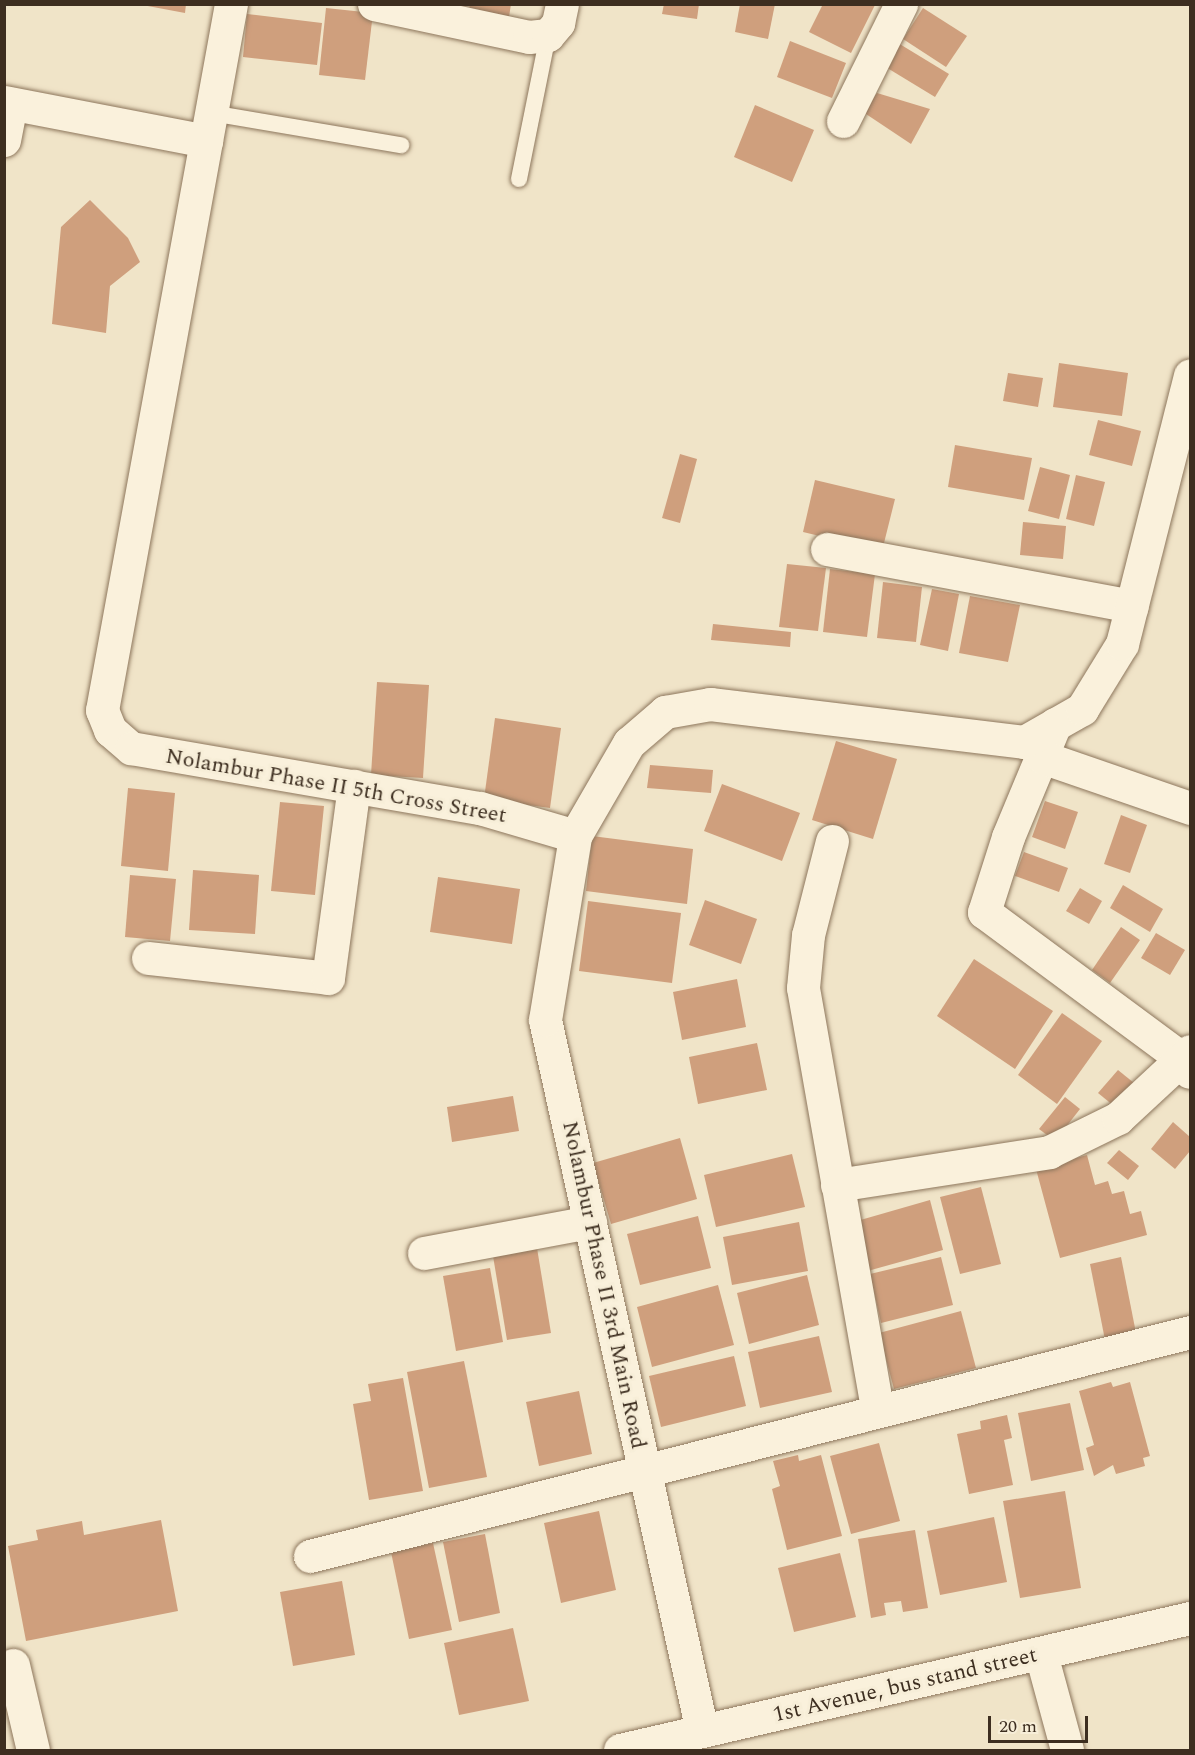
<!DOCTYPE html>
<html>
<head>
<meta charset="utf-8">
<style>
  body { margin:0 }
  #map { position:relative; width:1195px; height:1755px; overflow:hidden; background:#f0e4c8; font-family:Spectral,serif }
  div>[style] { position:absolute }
  .building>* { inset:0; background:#cf9f7d }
  .roads { filter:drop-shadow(0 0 2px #8d765c) drop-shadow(0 0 2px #8d765c) }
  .lane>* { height:16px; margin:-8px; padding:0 8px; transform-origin:8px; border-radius:8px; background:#faf1dc }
  .street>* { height:33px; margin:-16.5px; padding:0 16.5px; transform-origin:16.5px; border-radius:16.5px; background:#faf1dc }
  .secondary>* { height:33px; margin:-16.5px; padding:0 16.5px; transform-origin:16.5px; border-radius:16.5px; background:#faf1dc }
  span { translate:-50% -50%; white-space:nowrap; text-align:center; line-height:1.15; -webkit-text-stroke:6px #f7eed8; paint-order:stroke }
  .street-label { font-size:22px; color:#3d2e20 }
  .frame { position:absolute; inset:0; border:6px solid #3d2e20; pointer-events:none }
  .scale { position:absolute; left:988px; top:1716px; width:100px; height:27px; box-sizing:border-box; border:3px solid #3d2e20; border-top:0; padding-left:8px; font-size:18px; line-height:21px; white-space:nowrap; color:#3d2e20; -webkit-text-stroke:4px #f7eed8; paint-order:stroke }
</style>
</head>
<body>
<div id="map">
  <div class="building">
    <i style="clip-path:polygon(137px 4px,186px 4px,185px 13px)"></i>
    <i style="clip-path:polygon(470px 4px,511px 4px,507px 30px,467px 22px)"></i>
    <i style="clip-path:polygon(664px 4px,699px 4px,697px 19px,662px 14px)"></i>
    <i style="clip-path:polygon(740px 4px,775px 4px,768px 39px,735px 32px)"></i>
    <i style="clip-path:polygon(823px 4px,875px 5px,851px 53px,809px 32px)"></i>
    <i style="clip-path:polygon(326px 8px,373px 13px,365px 80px,319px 75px)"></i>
    <i style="clip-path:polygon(923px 8px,967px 36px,946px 67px,903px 39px)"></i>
    <i style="clip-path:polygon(247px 14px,322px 23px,317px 65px,243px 57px)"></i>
    <i style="clip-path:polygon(790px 41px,846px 63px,832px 98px,777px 77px)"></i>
    <i style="clip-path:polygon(898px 43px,949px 74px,935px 97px,884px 66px)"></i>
    <i style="clip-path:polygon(877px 93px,930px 109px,911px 144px,863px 112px)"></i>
    <i style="clip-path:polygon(755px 105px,814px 130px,792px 182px,734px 157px)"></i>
    <i style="clip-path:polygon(90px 200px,128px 238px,140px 262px,110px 286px,106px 333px,52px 324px,61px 227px)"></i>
    <i style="clip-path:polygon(1059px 363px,1128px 373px,1122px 416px,1053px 407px)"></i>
    <i style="clip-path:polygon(1008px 373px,1043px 378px,1038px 407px,1003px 401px)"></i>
    <i style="clip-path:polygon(1098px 420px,1141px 431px,1132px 466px,1089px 455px)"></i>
    <i style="clip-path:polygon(955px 445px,1032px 458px,1024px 500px,948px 487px)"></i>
    <i style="clip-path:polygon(680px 454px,697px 459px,680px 523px,662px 518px)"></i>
    <i style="clip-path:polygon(1040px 467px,1070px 475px,1059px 519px,1028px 511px)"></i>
    <i style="clip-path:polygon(1076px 475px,1105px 482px,1094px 526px,1066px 519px)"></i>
    <i style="clip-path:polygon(815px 480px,895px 499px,882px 551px,803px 532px)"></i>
    <i style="clip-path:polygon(1023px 522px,1066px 526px,1063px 559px,1020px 555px)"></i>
    <i style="clip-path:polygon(787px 564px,826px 568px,818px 631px,779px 627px)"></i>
    <i style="clip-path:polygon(830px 569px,875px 574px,867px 637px,823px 632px)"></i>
    <i style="clip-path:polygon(883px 582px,922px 587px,916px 642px,877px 638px)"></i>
    <i style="clip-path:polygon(932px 589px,959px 594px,948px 651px,920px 645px)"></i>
    <i style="clip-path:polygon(970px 596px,1020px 605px,1008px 662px,959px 653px)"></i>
    <i style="clip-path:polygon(713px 624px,791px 632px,790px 647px,711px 640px)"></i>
    <i style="clip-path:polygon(377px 682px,429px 685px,423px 778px,371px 775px)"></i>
    <i style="clip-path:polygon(495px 718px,561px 728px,550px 808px,484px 799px)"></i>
    <i style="clip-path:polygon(836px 741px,897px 759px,873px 839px,812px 820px)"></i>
    <i style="clip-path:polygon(650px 765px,713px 770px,711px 793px,647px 788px)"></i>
    <i style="clip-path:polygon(722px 784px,800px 813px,782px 861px,704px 831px)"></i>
    <i style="clip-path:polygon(128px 788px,175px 793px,168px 871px,121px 866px)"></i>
    <i style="clip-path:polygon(1045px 801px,1078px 812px,1065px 849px,1032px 837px)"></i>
    <i style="clip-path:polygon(280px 802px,324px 806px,315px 895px,271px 891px)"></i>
    <i style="clip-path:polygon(1121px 815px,1147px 825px,1130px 873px,1104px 864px)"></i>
    <i style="clip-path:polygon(592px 836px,693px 849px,687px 904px,586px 891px)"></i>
    <i style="clip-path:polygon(1024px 852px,1068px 868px,1059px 892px,1015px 876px)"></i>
    <i style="clip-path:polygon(193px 870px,259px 875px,255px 934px,189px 930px)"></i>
    <i style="clip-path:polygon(130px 875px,176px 879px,170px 941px,125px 937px)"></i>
    <i style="clip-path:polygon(438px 877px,520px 889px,512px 944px,430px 932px)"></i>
    <i style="clip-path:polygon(1123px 885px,1163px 909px,1150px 932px,1110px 908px)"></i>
    <i style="clip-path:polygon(1080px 888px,1102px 901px,1089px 924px,1066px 911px)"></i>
    <i style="clip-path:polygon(705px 900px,757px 919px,741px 964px,689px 945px)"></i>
    <i style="clip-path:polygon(588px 901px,681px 913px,672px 983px,579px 971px)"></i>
    <i style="clip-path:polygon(1121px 927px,1140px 940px,1110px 983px,1092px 970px)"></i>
    <i style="clip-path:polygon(1156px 933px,1185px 950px,1170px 975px,1141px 958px)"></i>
    <i style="clip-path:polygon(974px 959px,1053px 1011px,1015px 1069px,937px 1016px)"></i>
    <i style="clip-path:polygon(737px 979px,746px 1027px,682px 1040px,673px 992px)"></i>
    <i style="clip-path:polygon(1062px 1013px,1102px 1041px,1057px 1104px,1018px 1075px)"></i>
    <i style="clip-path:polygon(757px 1043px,767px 1090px,698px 1104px,689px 1057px)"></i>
    <i style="clip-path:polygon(1118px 1070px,1134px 1083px,1114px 1106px,1098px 1093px)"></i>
    <i style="clip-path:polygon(513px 1096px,519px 1131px,452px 1142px,447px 1107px)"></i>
    <i style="clip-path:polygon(1065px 1097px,1080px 1109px,1055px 1141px,1039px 1129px)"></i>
    <i style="clip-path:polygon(1173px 1122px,1190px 1137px,1190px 1151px,1175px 1169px,1151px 1149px)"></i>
    <i style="clip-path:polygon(680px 1138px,697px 1199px,611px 1224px,593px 1163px)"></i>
    <i style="clip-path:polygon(1119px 1150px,1139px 1166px,1128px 1180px,1107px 1163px)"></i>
    <i style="clip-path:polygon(792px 1154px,805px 1207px,716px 1227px,704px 1175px)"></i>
    <i style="clip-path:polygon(1087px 1155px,1095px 1185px,1108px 1181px,1112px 1194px,1124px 1191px,1130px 1214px,1141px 1211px,1147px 1235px,1060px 1258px,1036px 1169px)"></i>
    <i style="clip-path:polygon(981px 1187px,1001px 1264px,960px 1274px,940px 1197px)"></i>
    <i style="clip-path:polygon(930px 1200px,943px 1250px,864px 1272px,850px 1223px)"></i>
    <i style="clip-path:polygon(698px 1216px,711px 1268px,640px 1285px,627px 1234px)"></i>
    <i style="clip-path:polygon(799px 1222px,808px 1271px,732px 1285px,723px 1237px)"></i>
    <i style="clip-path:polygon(537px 1248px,551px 1333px,507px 1340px,493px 1256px)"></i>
    <i style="clip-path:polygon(941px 1257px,953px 1305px,881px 1323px,870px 1274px)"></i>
    <i style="clip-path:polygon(1121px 1257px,1137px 1338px,1106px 1345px,1090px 1264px)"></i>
    <i style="clip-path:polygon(490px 1268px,503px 1342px,456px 1351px,443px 1276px)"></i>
    <i style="clip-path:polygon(807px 1275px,819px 1325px,749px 1344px,737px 1293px)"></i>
    <i style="clip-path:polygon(718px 1285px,734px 1345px,652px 1367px,637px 1307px)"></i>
    <i style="clip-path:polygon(961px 1311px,976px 1368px,894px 1389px,879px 1333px)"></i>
    <i style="clip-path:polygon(819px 1336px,832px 1392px,760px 1408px,748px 1352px)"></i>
    <i style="clip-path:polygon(734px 1356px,746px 1406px,661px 1427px,649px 1376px)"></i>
    <i style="clip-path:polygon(464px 1361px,487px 1477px,429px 1488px,407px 1372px)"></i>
    <i style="clip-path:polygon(403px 1378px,423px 1491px,369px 1500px,353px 1404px,371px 1401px,368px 1384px)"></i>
    <i style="clip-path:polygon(1111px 1382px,1113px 1387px,1130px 1382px,1150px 1456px,1143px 1458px,1145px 1466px,1116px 1474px,1113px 1465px,1094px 1476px,1086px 1448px,1094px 1445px,1079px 1391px)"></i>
    <i style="clip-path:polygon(579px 1391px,592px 1454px,539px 1466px,526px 1402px)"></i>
    <i style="clip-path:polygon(1070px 1403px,1084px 1470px,1031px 1481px,1018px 1413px)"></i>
    <i style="clip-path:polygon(1007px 1415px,1012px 1438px,1004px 1440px,1013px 1485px,969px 1494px,957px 1434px,981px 1429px,980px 1421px)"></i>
    <i style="clip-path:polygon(879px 1443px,900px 1521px,851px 1534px,830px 1456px)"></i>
    <i style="clip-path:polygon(798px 1455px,799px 1461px,821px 1455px,842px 1536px,787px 1550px,772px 1489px,780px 1486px,773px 1461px)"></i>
    <i style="clip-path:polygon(1065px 1491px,1081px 1588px,1020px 1598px,1003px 1501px)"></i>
    <i style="clip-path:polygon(599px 1511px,616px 1590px,561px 1603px,544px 1523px)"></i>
    <i style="clip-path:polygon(994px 1517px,1007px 1582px,940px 1595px,927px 1531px)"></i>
    <i style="clip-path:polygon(161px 1520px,178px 1611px,26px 1641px,8px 1546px,38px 1540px,36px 1530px,82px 1521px,84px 1535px)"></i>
    <i style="clip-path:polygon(915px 1530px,928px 1608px,903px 1612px,901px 1601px,884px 1603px,886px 1615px,871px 1618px,858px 1539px)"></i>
    <i style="clip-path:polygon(485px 1534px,500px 1613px,459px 1622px,443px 1542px)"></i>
    <i style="clip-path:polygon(433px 1543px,452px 1630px,409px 1639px,391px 1552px)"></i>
    <i style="clip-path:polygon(840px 1553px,856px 1617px,794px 1632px,778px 1568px)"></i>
    <i style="clip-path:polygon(342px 1581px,355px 1655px,293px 1666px,280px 1592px)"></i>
    <i style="clip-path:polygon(513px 1628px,529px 1701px,459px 1715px,444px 1643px)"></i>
  </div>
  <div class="roads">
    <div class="lane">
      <i style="left:211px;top:113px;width:193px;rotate:9.6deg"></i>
      <i style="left:519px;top:179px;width:147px;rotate:-78.6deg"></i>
    </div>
    <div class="street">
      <i style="left:231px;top:4px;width:718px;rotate:100.35deg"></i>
      <i style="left:102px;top:710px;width:22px;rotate:68deg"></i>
      <i style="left:110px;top:730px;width:28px;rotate:41deg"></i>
      <i style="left:131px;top:748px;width:354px;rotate:9.8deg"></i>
      <i style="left:480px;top:808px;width:99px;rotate:16.4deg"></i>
      <i style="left:374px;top:4px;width:158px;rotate:12deg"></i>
      <i style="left:529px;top:37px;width:19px;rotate:-6deg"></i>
      <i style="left:548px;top:35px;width:16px;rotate:-50deg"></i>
      <i style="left:558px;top:23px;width:19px;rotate:-78deg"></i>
      <i style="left:4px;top:102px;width:206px;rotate:10.9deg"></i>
      <i style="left:843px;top:121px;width:131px;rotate:-63.6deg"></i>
      <i style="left:4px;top:140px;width:37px;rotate:-79deg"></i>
      <i style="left:827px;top:549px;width:310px;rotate:10.6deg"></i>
      <i style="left:1055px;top:724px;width:122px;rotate:112.6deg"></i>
      <i style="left:1008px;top:837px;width:79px;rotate:107.7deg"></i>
      <i style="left:984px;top:912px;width:250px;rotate:36.5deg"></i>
      <i style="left:1185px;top:1061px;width:12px;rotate:66deg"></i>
      <i style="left:1042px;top:757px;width:157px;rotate:19deg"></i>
      <i style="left:832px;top:841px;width:97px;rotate:104.3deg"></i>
      <i style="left:808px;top:935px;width:53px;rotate:95.4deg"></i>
      <i style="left:803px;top:988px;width:427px;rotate:80deg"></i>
      <i style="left:148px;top:958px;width:181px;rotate:6.3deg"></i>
      <i style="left:328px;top:978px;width:194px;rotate:-82.3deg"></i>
      <i style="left:837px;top:1185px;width:215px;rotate:-8.8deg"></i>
      <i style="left:1049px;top:1152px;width:77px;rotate:-26.2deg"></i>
      <i style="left:1118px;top:1118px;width:98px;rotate:-42.9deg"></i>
      <i style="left:424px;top:1253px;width:169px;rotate:-10.6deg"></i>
      <i style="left:310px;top:1556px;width:908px;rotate:-14.28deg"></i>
      <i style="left:1041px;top:1654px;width:99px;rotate:74.8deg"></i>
      <i style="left:13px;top:1665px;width:87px;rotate:76.8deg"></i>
    </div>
    <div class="secondary">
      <i style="left:702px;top:1731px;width:728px;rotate:-102.45deg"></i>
      <i style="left:545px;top:1020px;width:186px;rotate:-80.7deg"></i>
      <i style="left:575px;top:836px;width:108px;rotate:-59.9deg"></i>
      <i style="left:629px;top:743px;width:48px;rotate:-40.7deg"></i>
      <i style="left:665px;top:712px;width:46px;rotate:-10.1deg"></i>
      <i style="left:710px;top:704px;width:316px;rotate:6.9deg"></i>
      <i style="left:1024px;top:742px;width:67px;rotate:-29.6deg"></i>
      <i style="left:1082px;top:709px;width:76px;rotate:-58.4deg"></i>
      <i style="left:1122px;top:644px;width:277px;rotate:-75.8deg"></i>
      <i style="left:620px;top:1750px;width:585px;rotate:-13.04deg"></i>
    </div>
  </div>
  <div class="street-label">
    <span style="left:336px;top:786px;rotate:10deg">Nolambur Phase II 5th Cross Street</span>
    <span style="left:604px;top:1285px;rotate:78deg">Nolambur Phase II 3rd Main Road</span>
    <span style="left:905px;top:1685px;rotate:-13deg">1st Avenue, bus stand street</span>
  </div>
  <div class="frame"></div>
  <div class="scale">20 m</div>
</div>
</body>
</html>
